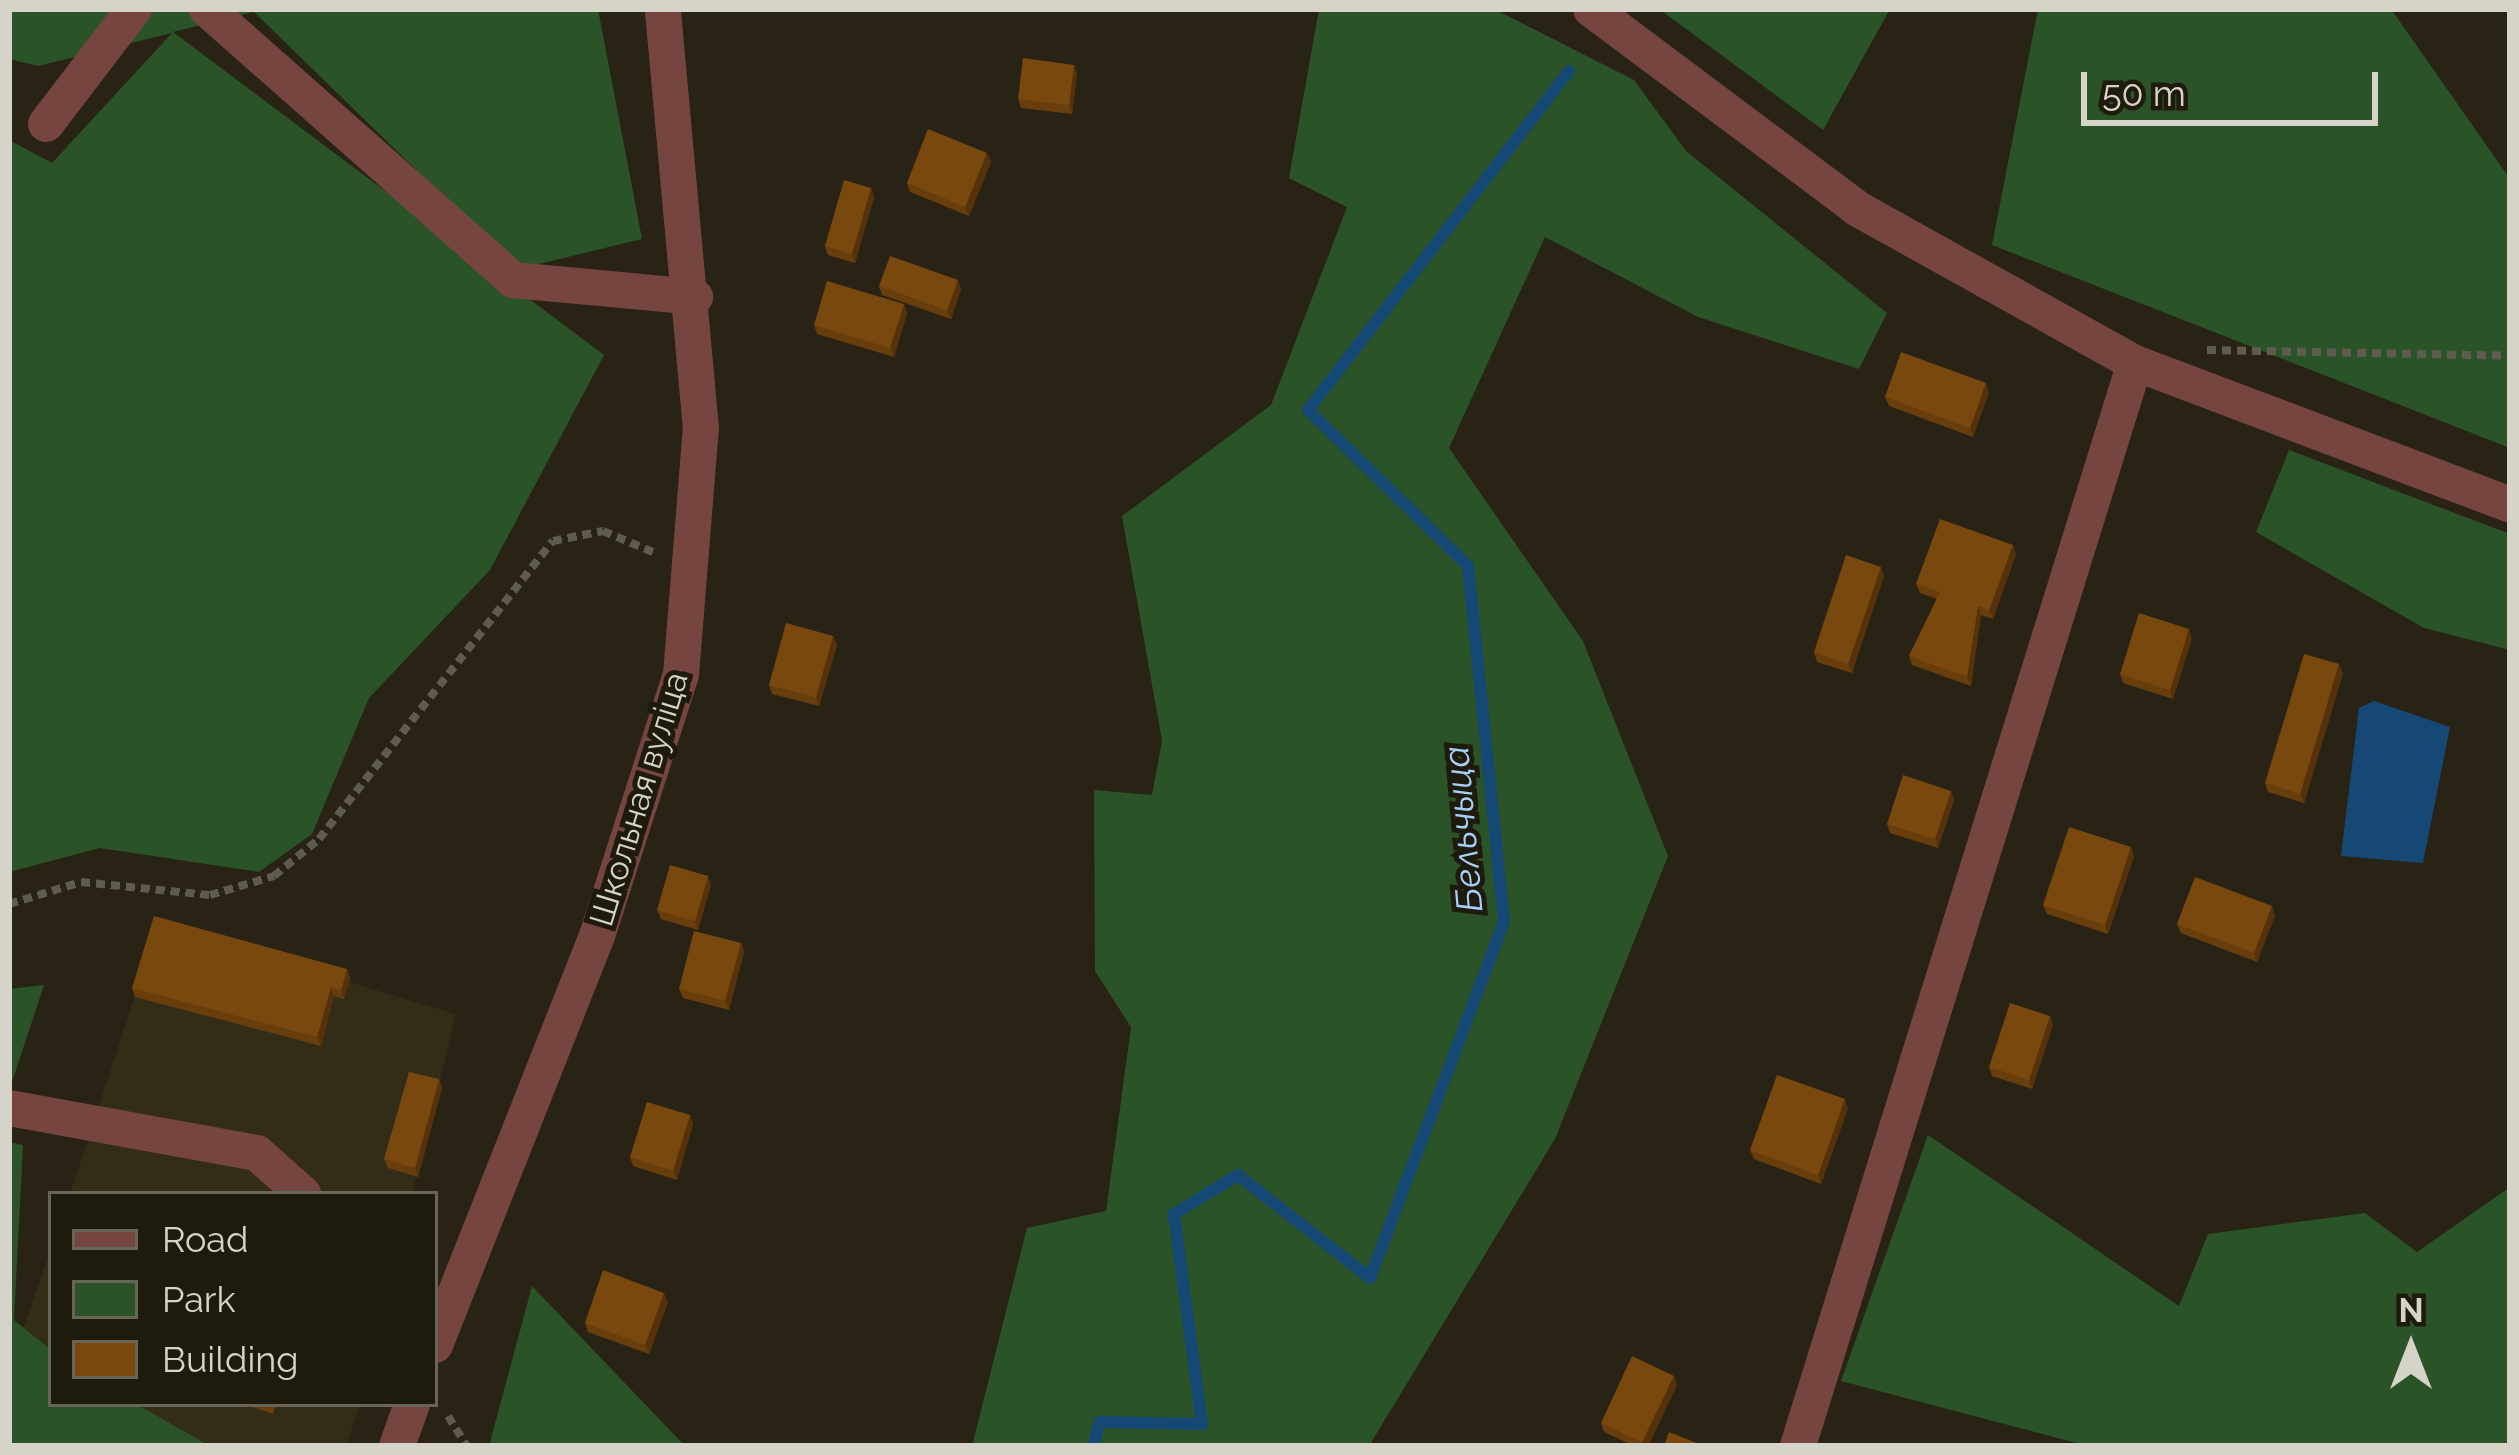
<!DOCTYPE html>
<html>
<head>
<meta charset="utf-8">
<style>
  body { margin:0 }
  #map { position:relative; width:2519px; height:1455px; overflow:hidden; background:#282315; font-family:Raleway,sans-serif }
  div>[style] { position:absolute }
  .built>* { inset:0; background:#332c17 }
  .green>* { inset:0; background:#2b5328 }
  .water>* { inset:0; background:#164876 }
  .stream>* { height:12px; margin:-6px; padding:0 6px; transform-origin:6px; border-radius:6px; background:#164876 }
  .path>* { height:8px; margin-top:-4px; transform-origin:0; background:repeating-linear-gradient(90deg,#5f5b4e 0 9px,transparent 0 15px) }
  .minor>* { height:36px; margin:-18px; padding:0 18px; transform-origin:18px; border-radius:18px; background:#774540 }
  .wall>* { inset:0; background:#683e0d }
  .shaded-wall>* { inset:0; background:#55320a }
  .building>* { inset:0; background:#79480f }
  span { translate:-50% -50%; white-space:nowrap; text-align:center; line-height:1.15; -webkit-text-stroke:10px #1e1a0c; paint-order:stroke }
  .street-label { font-size:33px; color:#d6d3c9 }
  .water-label { font-size:36px; color:#a6cffa; font-style:italic }
  .frame { position:absolute; inset:0; border:12px solid #d6d3c9; pointer-events:none }
  .legend { position:absolute; left:48px; top:1191px; width:390px; height:216px; box-sizing:border-box; background:#1e1a0c; border:3px solid #686458; margin:0; padding:15px 21px; list-style:none; font-size:36px; color:#d6d3c9 }
  .legend li { display:flex; align-items:center; gap:24px; height:60px }
  .legend b { width:60px; border:3px solid #686458 }
  .north { position:absolute; left:2351px; top:1287px; width:120px; height:120px; -webkit-text-stroke:9px #1e1a0c; paint-order:stroke; rotate:0deg; font-size:33px; font-weight:700; line-height:48px; text-align:center; color:#d6d3c9 }
  .north::after { content:''; display:block; margin:auto; width:42px; height:54px; background:#d6d3c9; clip-path:polygon(50% 0,100% 100%,50% 72%,0 100%) }
  .scale { position:absolute; left:2081px; top:72px; width:297px; height:54px; box-sizing:border-box; border:6px solid #d6d3c9; border-top:0; padding-left:15px; font-size:36px; line-height:42px; white-space:nowrap; color:#d6d3c9; -webkit-text-stroke:9px #1e1a0c; paint-order:stroke }
</style>
</head>
<body>
<div id="map">
  <div class="built">
    <i style="clip-path:polygon(158px 925px,456px 1014px,412px 1194px,70px 1194px)"></i>
    <i style="clip-path:polygon(51px 1249px,51px 1395px,9px 1369px)"></i>
    <i style="clip-path:polygon(78px 1404px,360px 1404px,346px 1446px,196px 1446px)"></i>
  </div>
  <div class="green">
    <i style="clip-path:polygon(9px 9px,598px 9px,642px 239px,518px 269px,254px 12px,173px 32px,604px 355px,490px 570px,369px 698px,312px 834px,259px 872px,100px 848px,9px 872px,9px 140px,52px 163px,172px 33px,38px 66px,9px 59px)"></i>
    <i style="clip-path:polygon(1319px 9px,1494px 9px,1634px 80px,1686px 151px,1887px 313px,1859px 369px,1698px 317px,1545px 237px,1449px 448px,1583px 641px,1668px 856px,1555px 1139px,1369px 1446px,972px 1446px,1027px 1228px,1106px 1211px,1131px 1027px,1095px 971px,1094px 790px,1152px 795px,1162px 741px,1122px 516px,1271px 405px,1347px 207px,1289px 178px)"></i>
    <i style="clip-path:polygon(1659px 9px,1890px 9px,1823px 130px)"></i>
    <i style="clip-path:polygon(2038px 9px,2391px 9px,2510px 179px,2510px 448px,1992px 245px)"></i>
    <i style="clip-path:polygon(2289px 450px,2510px 534px,2510px 650px,2424px 628px,2256px 532px)"></i>
    <i style="clip-path:polygon(44px 985px,13px 1079px,9px 1078px,9px 989px)"></i>
    <i style="clip-path:polygon(1928px 1135px,2179px 1306px,2208px 1234px,2365px 1213px,2417px 1252px,2510px 1187px,2510px 1446px,2088px 1446px,1841px 1381px)"></i>
    <i style="clip-path:polygon(9px 1142px,23px 1145px,14px 1320px,51px 1350px,51px 1404px,136px 1404px,210px 1446px,9px 1446px)"></i>
    <i style="clip-path:polygon(532px 1286px,685px 1446px,489px 1446px)"></i>
  </div>
  <div class="water">
    <i style="clip-path:polygon(2374px 701px,2450px 727px,2423px 863px,2341px 856px,2359px 708px)"></i>
  </div>
  <div class="stream">
    <i style="left:1093px;top:1446px;width:25px;rotate:-74deg"></i>
    <i style="left:1100px;top:1422px;width:102px;rotate:1.1deg"></i>
    <i style="left:1202px;top:1424px;width:212px;rotate:-97.6deg"></i>
    <i style="left:1174px;top:1214px;width:75px;rotate:-31.4deg"></i>
    <i style="left:1238px;top:1175px;width:167px;rotate:38deg"></i>
    <i style="left:1370px;top:1278px;width:381px;rotate:-69.4deg"></i>
    <i style="left:1504px;top:921px;width:357px;rotate:-95.8deg"></i>
    <i style="left:1468px;top:566px;width:223px;rotate:-135.7deg"></i>
    <i style="left:1308px;top:410px;width:428px;rotate:-52.4deg"></i>
  </div>
  <div class="path">
    <i style="left:2207px;top:350px;width:303px;rotate:1.1deg"></i>
    <i style="left:9px;top:904px;width:75px;rotate:-17deg"></i>
    <i style="left:81px;top:882px;width:130px;rotate:5.8deg"></i>
    <i style="left:210px;top:895px;width:67px;rotate:-16.5deg"></i>
    <i style="left:274px;top:876px;width:58px;rotate:-39.4deg"></i>
    <i style="left:319px;top:839px;width:379px;rotate:-51.9deg"></i>
    <i style="left:553px;top:541px;width:51px;rotate:-11.3deg"></i>
    <i style="left:603px;top:531px;width:56px;rotate:22.9deg"></i>
    <i style="left:448px;top:1416px;width:36px;rotate:58deg"></i>
  </div>
  <div class="minor">
    <i style="left:207px;top:9px;width:409px;rotate:41.5deg"></i>
    <i style="left:513px;top:280px;width:183px;rotate:5.3deg"></i>
    <i style="left:1591px;top:9px;width:334px;rotate:36.8deg"></i>
    <i style="left:1858px;top:209px;width:317px;rotate:29.1deg"></i>
    <i style="left:2135px;top:363px;width:401px;rotate:20.7deg"></i>
    <i style="left:46px;top:124px;width:145px;rotate:-52.6deg"></i>
    <i style="left:9px;top:1108px;width:252px;rotate:10.3deg"></i>
    <i style="left:257px;top:1153px;width:62px;rotate:41.7deg"></i>
    <i style="left:435px;top:1345px;width:440px;rotate:-68.4deg"></i>
    <i style="left:597px;top:936px;width:274px;rotate:-72.2deg"></i>
    <i style="left:681px;top:675px;width:247px;rotate:-85.4deg"></i>
    <i style="left:701px;top:429px;width:422px;rotate:-95.2deg"></i>
    <i style="left:397px;top:1446px;width:45px;rotate:-70.3deg"></i>
    <i style="left:1798px;top:1446px;width:1134px;rotate:-72.72deg"></i>
  </div>
  <div class="wall">
    <i style="clip-path:polygon(1074px 65px,1077px 74px,1072px 114px,1021px 108px,1018px 99px)"></i>
    <i style="clip-path:polygon(991px 162px,969px 216px,910px 192px,907px 183px)"></i>
    <i style="clip-path:polygon(871px 188px,874px 197px,855px 263px,828px 255px,825px 246px)"></i>
    <i style="clip-path:polygon(879px 286px,961px 289px,951px 319px,882px 295px)"></i>
    <i style="clip-path:polygon(904px 304px,907px 313px,894px 357px,817px 334px,814px 325px)"></i>
    <i style="clip-path:polygon(1989px 392px,1973px 437px,1889px 406px,1885px 397px)"></i>
    <i style="clip-path:polygon(2016px 554px,1993px 619px,1981px 615px,1971px 686px,1912px 665px,1909px 656px,1937px 599px,1920px 593px,1916px 584px)"></i>
    <i style="clip-path:polygon(1884px 576px,1852px 673px,1817px 662px,1814px 652px)"></i>
    <i style="clip-path:polygon(833px 636px,837px 645px,819px 706px,772px 694px,769px 685px)"></i>
    <i style="clip-path:polygon(2192px 638px,2173px 699px,2123px 683px,2120px 674px)"></i>
    <i style="clip-path:polygon(2343px 673px,2304px 803px,2268px 792px,2265px 783px)"></i>
    <i style="clip-path:polygon(1951px 791px,1954px 800px,1938px 848px,1890px 833px,1887px 824px)"></i>
    <i style="clip-path:polygon(2134px 856px,2108px 934px,2047px 914px,2043px 905px)"></i>
    <i style="clip-path:polygon(708px 876px,711px 885px,698px 930px,661px 919px,657px 910px)"></i>
    <i style="clip-path:polygon(2275px 915px,2257px 962px,2181px 933px,2177px 924px)"></i>
    <i style="clip-path:polygon(741px 943px,744px 952px,729px 1010px,683px 998px,679px 989px)"></i>
    <i style="clip-path:polygon(347px 969px,350px 978px,344px 999px,334px 996px,321px 1046px,135px 997px,132px 988px)"></i>
    <i style="clip-path:polygon(2050px 1016px,2053px 1025px,2032px 1089px,1992px 1076px,1989px 1067px)"></i>
    <i style="clip-path:polygon(439px 1079px,442px 1088px,418px 1177px,388px 1168px,384px 1159px)"></i>
    <i style="clip-path:polygon(1848px 1108px,1821px 1184px,1754px 1159px,1750px 1150px)"></i>
    <i style="clip-path:polygon(690px 1115px,693px 1124px,677px 1180px,633px 1166px,630px 1157px)"></i>
    <i style="clip-path:polygon(668px 1302px,649px 1354px,588px 1332px,585px 1323px)"></i>
    <i style="clip-path:polygon(1677px 1385px,1648px 1446px,1634px 1446px,1604px 1432px,1601px 1423px)"></i>
    <i style="clip-path:polygon(244px 1404px,276px 1404px,273px 1414px)"></i>
  </div>
  <div class="shaded-wall">
    <i style="clip-path:polygon(1074px 65px,1077px 74px,1072px 114px,1069px 105px)"></i>
    <i style="clip-path:polygon(987px 153px,991px 162px,969px 216px,965px 207px)"></i>
    <i style="clip-path:polygon(871px 188px,874px 197px,855px 263px,852px 254px)"></i>
    <i style="clip-path:polygon(958px 280px,961px 289px,951px 319px,947px 310px)"></i>
    <i style="clip-path:polygon(904px 304px,907px 313px,894px 357px,890px 348px)"></i>
    <i style="clip-path:polygon(1986px 383px,1989px 392px,1973px 437px,1970px 428px)"></i>
    <i style="clip-path:polygon(2013px 545px,2016px 554px,1993px 619px,1989px 610px)"></i>
    <i style="clip-path:polygon(1881px 567px,1884px 576px,1852px 673px,1848px 664px)"></i>
    <i style="clip-path:polygon(1978px 606px,1981px 615px,1971px 686px,1967px 677px)"></i>
    <i style="clip-path:polygon(2189px 629px,2192px 638px,2173px 699px,2170px 690px)"></i>
    <i style="clip-path:polygon(833px 636px,837px 645px,819px 706px,816px 697px)"></i>
    <i style="clip-path:polygon(2339px 664px,2343px 673px,2304px 803px,2300px 794px)"></i>
    <i style="clip-path:polygon(1951px 791px,1954px 800px,1938px 848px,1935px 839px)"></i>
    <i style="clip-path:polygon(2131px 847px,2134px 856px,2108px 934px,2105px 925px)"></i>
    <i style="clip-path:polygon(708px 876px,711px 885px,698px 930px,695px 921px)"></i>
    <i style="clip-path:polygon(2272px 906px,2275px 915px,2257px 962px,2254px 953px)"></i>
    <i style="clip-path:polygon(741px 943px,744px 952px,729px 1010px,725px 1001px)"></i>
    <i style="clip-path:polygon(347px 969px,350px 978px,344px 999px,341px 990px)"></i>
    <i style="clip-path:polygon(331px 987px,334px 996px,321px 1046px,317px 1037px)"></i>
    <i style="clip-path:polygon(2050px 1016px,2053px 1025px,2032px 1089px,2029px 1080px)"></i>
    <i style="clip-path:polygon(439px 1079px,442px 1088px,418px 1177px,415px 1168px)"></i>
    <i style="clip-path:polygon(1845px 1099px,1848px 1108px,1821px 1184px,1818px 1175px)"></i>
    <i style="clip-path:polygon(690px 1115px,693px 1124px,677px 1180px,673px 1171px)"></i>
    <i style="clip-path:polygon(664px 1293px,668px 1302px,649px 1354px,645px 1345px)"></i>
    <i style="clip-path:polygon(1674px 1376px,1677px 1385px,1648px 1446px,1643px 1446px,1642px 1442px)"></i>
  </div>
  <div class="building">
    <i style="clip-path:polygon(1023px 58px,1074px 65px,1069px 105px,1018px 99px)"></i>
    <i style="clip-path:polygon(928px 129px,987px 153px,965px 207px,907px 183px)"></i>
    <i style="clip-path:polygon(844px 180px,871px 188px,852px 254px,825px 246px)"></i>
    <i style="clip-path:polygon(890px 256px,958px 280px,947px 310px,879px 286px)"></i>
    <i style="clip-path:polygon(827px 281px,904px 304px,890px 348px,814px 325px)"></i>
    <i style="clip-path:polygon(1901px 352px,1986px 383px,1970px 428px,1885px 397px)"></i>
    <i style="clip-path:polygon(1940px 519px,2013px 545px,1989px 610px,1978px 606px,1967px 677px,1909px 656px,1940px 592px,1916px 584px)"></i>
    <i style="clip-path:polygon(1846px 555px,1881px 567px,1848px 664px,1814px 652px)"></i>
    <i style="clip-path:polygon(2139px 613px,2189px 629px,2170px 690px,2120px 674px)"></i>
    <i style="clip-path:polygon(786px 623px,833px 636px,816px 697px,769px 685px)"></i>
    <i style="clip-path:polygon(2304px 654px,2339px 664px,2300px 794px,2265px 783px)"></i>
    <i style="clip-path:polygon(1903px 775px,1951px 791px,1935px 839px,1887px 824px)"></i>
    <i style="clip-path:polygon(2069px 827px,2131px 847px,2105px 925px,2043px 905px)"></i>
    <i style="clip-path:polygon(670px 865px,708px 876px,695px 921px,657px 910px)"></i>
    <i style="clip-path:polygon(2195px 877px,2272px 906px,2254px 953px,2177px 924px)"></i>
    <i style="clip-path:polygon(154px 916px,347px 969px,341px 990px,331px 987px,317px 1037px,132px 988px)"></i>
    <i style="clip-path:polygon(694px 931px,741px 943px,725px 1001px,679px 989px)"></i>
    <i style="clip-path:polygon(2010px 1003px,2050px 1016px,2029px 1080px,1989px 1067px)"></i>
    <i style="clip-path:polygon(409px 1072px,439px 1079px,415px 1168px,384px 1159px)"></i>
    <i style="clip-path:polygon(1777px 1075px,1845px 1099px,1818px 1175px,1750px 1150px)"></i>
    <i style="clip-path:polygon(647px 1102px,690px 1115px,673px 1171px,630px 1157px)"></i>
    <i style="clip-path:polygon(603px 1270px,664px 1293px,645px 1345px,585px 1323px)"></i>
    <i style="clip-path:polygon(1632px 1356px,1674px 1376px,1642px 1442px,1601px 1423px)"></i>
    <i style="clip-path:polygon(1669px 1432px,1704px 1446px,1664px 1446px)"></i>
  </div>
  <div class="street-label">
    <span style="left:639px;top:799px;rotate:-73deg">Школьная вуліца</span>
  </div>
  <div class="water-label">
    <span style="left:1463px;top:829px;rotate:-95deg">Бельчыца</span>
  </div>
  <div class="frame"></div>
  <ul class="legend">
  <li><b style="height:15px;background:#774540"></b>Road</li>
  <li><b style="height:33px;background:#2b5328"></b>Park</li>
  <li><b style="height:33px;background:#79480f"></b>Building</li>
  </ul>
  <div class="north">N</div>
  <div class="scale">50 m</div>
</div>
</body>
</html>
